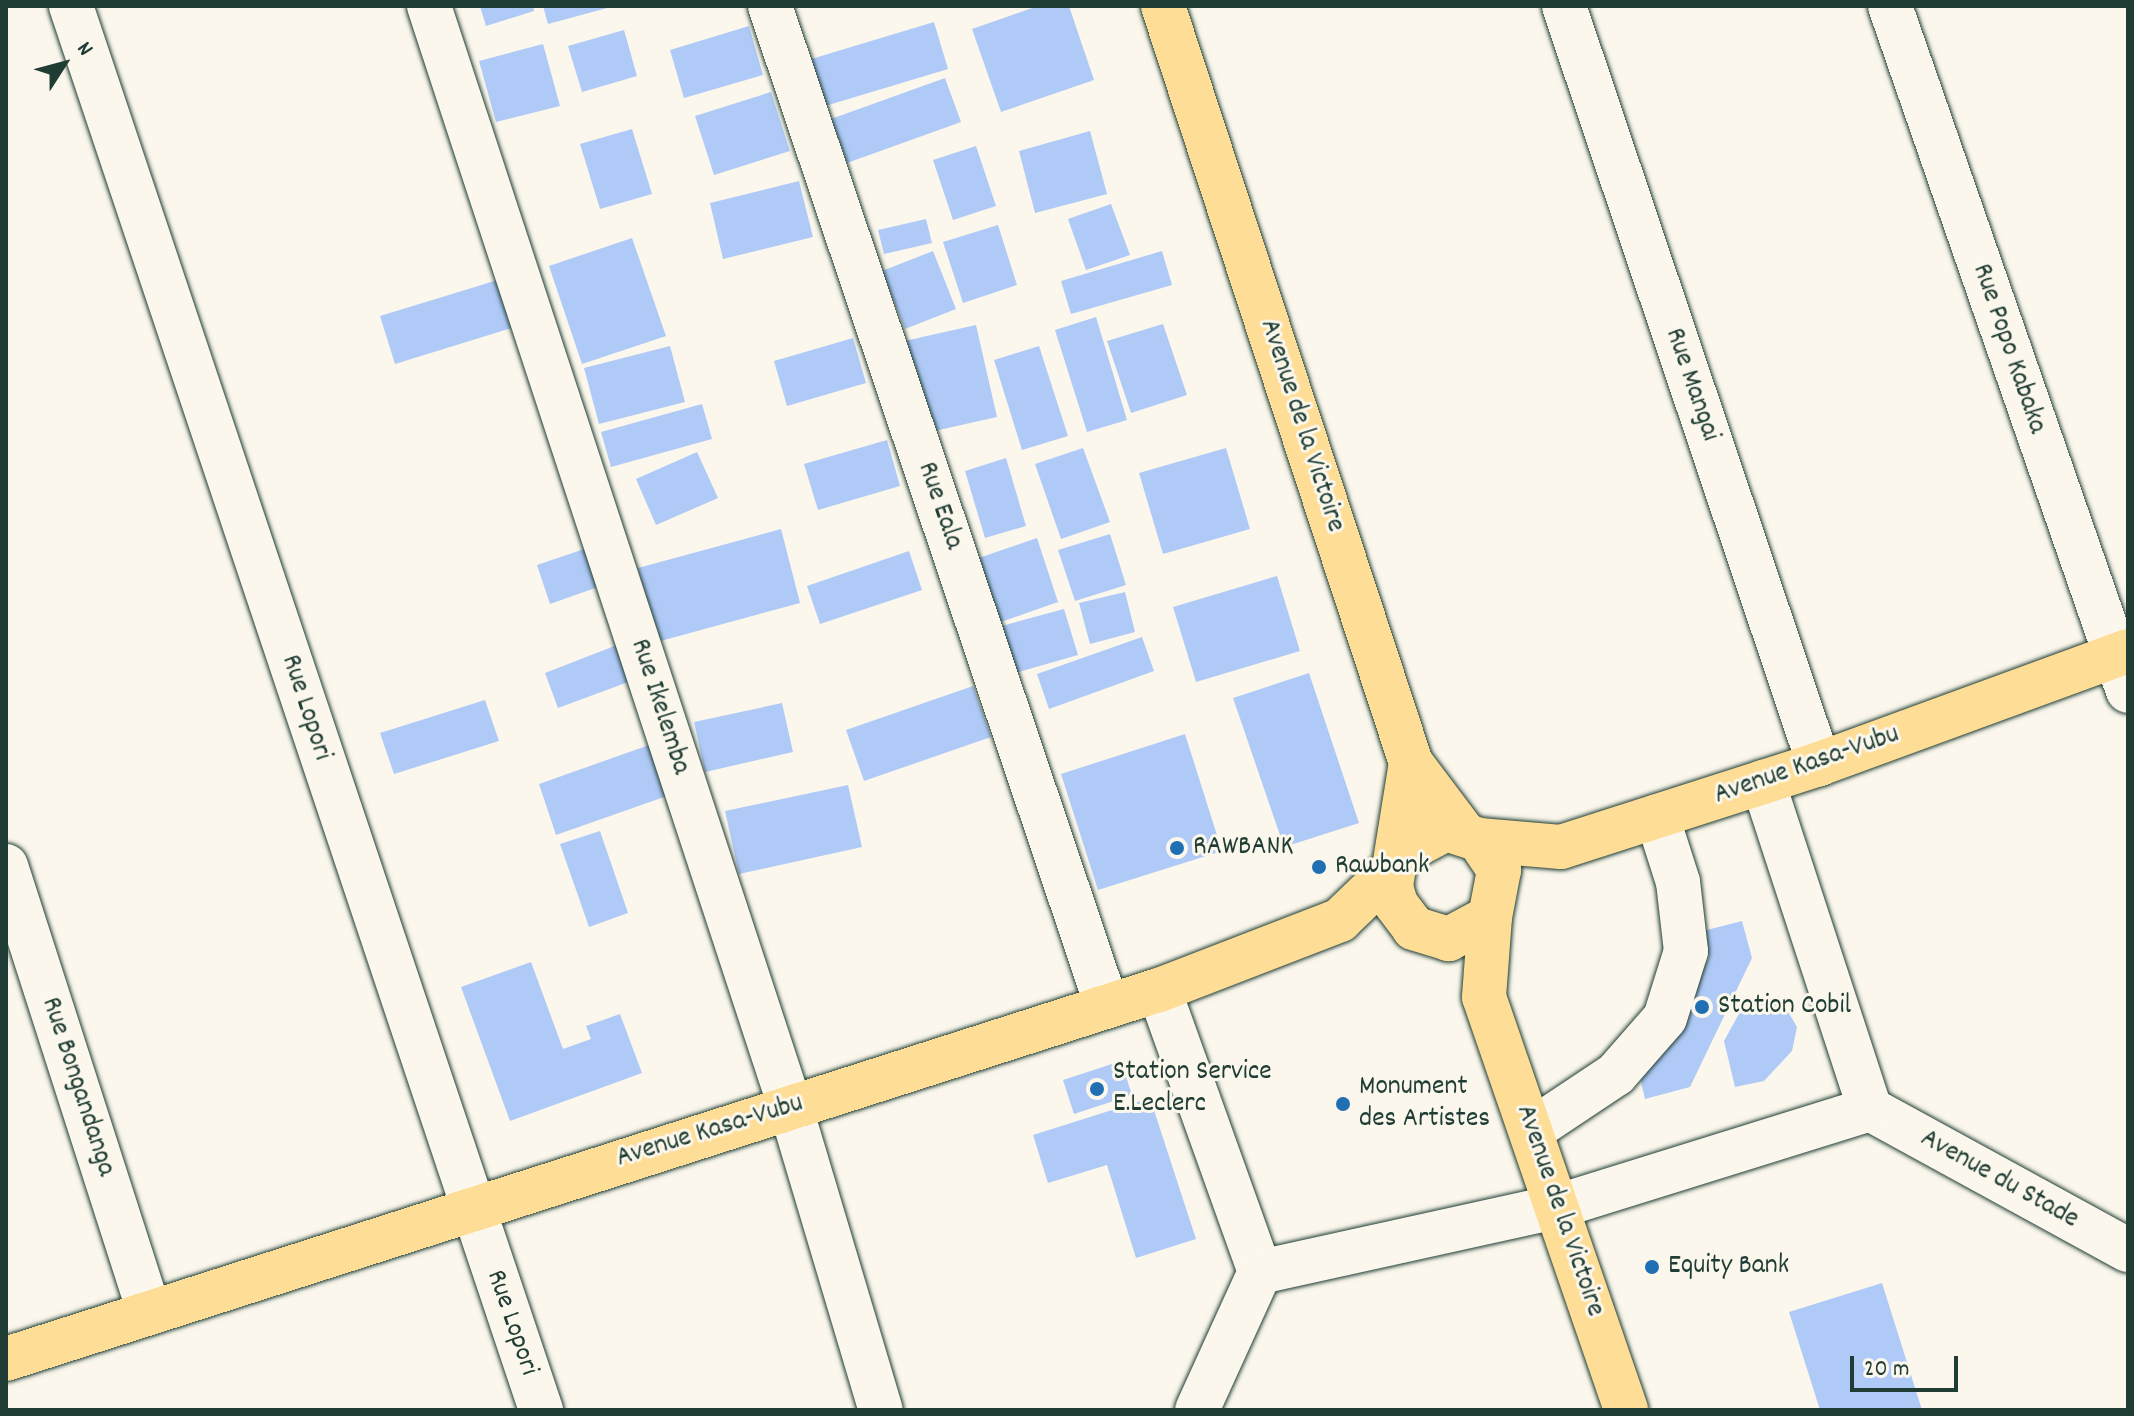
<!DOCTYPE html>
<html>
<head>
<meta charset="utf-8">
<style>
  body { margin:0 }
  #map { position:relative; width:2134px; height:1416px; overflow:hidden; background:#fbf7ec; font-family:Dekko,sans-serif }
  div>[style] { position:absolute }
  .building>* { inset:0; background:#b0caf7 }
  .roads { filter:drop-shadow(0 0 2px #1f3d34) drop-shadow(0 0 2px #1f3d34) }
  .minor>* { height:44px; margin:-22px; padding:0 22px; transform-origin:22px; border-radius:22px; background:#fbf7ec }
  .major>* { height:44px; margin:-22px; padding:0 22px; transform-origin:22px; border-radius:22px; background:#fedd96 }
  .dots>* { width:22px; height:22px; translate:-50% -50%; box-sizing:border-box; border:4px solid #fbf7ec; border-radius:50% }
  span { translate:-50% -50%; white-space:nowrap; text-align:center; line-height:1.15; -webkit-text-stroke:6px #fbf7ec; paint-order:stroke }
  .street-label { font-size:28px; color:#1f3d34 }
  .poi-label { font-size:28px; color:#1f3d34 }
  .left { translate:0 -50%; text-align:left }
  .frame { position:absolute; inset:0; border:8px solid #1f3d34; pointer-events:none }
  .north { position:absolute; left:24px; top:24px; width:80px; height:80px; -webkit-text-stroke:6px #fbf7ec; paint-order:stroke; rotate:54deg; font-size:22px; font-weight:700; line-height:32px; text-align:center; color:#1f3d34 }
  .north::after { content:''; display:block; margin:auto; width:28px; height:36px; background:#1f3d34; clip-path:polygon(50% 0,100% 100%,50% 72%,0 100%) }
  .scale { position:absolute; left:1850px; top:1356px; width:108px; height:36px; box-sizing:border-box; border:4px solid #1f3d34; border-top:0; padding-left:10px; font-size:24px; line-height:28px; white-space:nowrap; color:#1f3d34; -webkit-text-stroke:6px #fbf7ec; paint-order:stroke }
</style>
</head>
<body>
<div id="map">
  <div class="building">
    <i style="clip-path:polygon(480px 6px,533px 6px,534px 11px,486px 26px)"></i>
    <i style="clip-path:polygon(543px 6px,611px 6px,611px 7px,548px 24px)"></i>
    <i style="clip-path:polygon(1038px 6px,1069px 6px,1094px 80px,1001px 112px,972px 29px)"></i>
    <i style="clip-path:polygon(934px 22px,948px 69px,822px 107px,808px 60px)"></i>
    <i style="clip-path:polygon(749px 26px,763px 75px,684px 98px,670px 50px)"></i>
    <i style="clip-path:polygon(624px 30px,637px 76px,582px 92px,568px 46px)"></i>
    <i style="clip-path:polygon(543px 44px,560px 106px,496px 122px,479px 61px)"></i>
    <i style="clip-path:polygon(945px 78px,961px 122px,847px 163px,831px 119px)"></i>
    <i style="clip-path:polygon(771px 92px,790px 151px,714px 175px,695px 116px)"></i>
    <i style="clip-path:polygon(632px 129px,652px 194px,600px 209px,580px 144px)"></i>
    <i style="clip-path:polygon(1090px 131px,1107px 194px,1035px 213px,1019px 151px)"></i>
    <i style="clip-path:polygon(976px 146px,996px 206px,953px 220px,933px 160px)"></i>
    <i style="clip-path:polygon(799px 181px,813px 237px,723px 259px,710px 203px)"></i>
    <i style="clip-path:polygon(1111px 204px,1130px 255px,1086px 270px,1068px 219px)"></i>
    <i style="clip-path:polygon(926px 219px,932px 243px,884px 254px,878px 230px)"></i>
    <i style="clip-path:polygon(998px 225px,1017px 285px,963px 303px,943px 242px)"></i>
    <i style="clip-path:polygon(632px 238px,666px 336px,582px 364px,549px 266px)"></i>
    <i style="clip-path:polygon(933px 251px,956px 309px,905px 329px,882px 271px)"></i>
    <i style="clip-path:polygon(1162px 251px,1172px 285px,1071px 314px,1061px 281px)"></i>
    <i style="clip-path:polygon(501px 279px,515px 327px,395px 364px,380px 316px)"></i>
    <i style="clip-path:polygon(1096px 317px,1127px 420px,1087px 432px,1055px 330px)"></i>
    <i style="clip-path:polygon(1163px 324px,1187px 395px,1131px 413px,1107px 341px)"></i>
    <i style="clip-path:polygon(976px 325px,997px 417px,921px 434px,900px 342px)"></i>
    <i style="clip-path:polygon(853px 338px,866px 383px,787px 406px,774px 361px)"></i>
    <i style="clip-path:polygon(670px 346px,685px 402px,599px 424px,584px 368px)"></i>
    <i style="clip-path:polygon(1039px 346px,1068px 436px,1022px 450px,994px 360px)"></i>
    <i style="clip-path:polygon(702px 404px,712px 439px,611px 467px,601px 432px)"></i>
    <i style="clip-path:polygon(887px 440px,900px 486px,818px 510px,804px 464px)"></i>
    <i style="clip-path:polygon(1083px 448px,1110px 522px,1061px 539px,1035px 464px)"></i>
    <i style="clip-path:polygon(1226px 448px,1250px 529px,1163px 554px,1139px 473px)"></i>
    <i style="clip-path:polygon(697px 452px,718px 498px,656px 525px,636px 479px)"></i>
    <i style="clip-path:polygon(1006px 458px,1026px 526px,985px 538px,965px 471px)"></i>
    <i style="clip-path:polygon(781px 529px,800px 603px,657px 642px,638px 568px)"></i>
    <i style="clip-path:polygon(1110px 534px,1126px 585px,1075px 601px,1058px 550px)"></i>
    <i style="clip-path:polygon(1037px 538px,1058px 602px,995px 624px,973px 560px)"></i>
    <i style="clip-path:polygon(602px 543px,615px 581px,550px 604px,537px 565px)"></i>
    <i style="clip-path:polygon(909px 551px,922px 590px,820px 624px,807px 586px)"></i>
    <i style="clip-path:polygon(1277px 576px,1300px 651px,1196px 682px,1173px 607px)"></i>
    <i style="clip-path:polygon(1125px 592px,1135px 632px,1090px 644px,1079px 603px)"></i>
    <i style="clip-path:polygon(1064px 609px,1078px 655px,1012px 674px,998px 627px)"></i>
    <i style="clip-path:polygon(1142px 637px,1154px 671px,1049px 709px,1037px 674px)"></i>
    <i style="clip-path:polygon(617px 645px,631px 681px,558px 708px,545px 673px)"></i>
    <i style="clip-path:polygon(1309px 673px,1359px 823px,1284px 847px,1233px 698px)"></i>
    <i style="clip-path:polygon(973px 686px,991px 737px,864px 781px,846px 730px)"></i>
    <i style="clip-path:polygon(485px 700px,499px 741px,394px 774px,380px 733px)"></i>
    <i style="clip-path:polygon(782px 703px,793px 752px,705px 772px,694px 722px)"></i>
    <i style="clip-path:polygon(1185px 734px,1222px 851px,1098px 890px,1061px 774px)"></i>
    <i style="clip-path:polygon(666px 739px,684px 790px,556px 835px,539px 784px)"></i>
    <i style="clip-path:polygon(848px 785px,862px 847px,739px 874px,725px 811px)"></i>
    <i style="clip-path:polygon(600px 831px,628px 913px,589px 927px,560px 844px)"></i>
    <i style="clip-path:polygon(1742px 921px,1752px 958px,1690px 1087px,1645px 1099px,1635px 1057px,1667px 1049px,1709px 957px,1703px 931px)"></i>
    <i style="clip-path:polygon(531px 962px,563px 1049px,591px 1039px,586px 1026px,620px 1014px,642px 1073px,510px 1121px,461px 987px)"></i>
    <i style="clip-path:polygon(1779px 996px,1797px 1027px,1792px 1051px,1764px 1081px,1735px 1087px,1724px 1041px,1741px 1010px)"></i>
    <i style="clip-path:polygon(1121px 1061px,1132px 1095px,1074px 1114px,1063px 1080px)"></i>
    <i style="clip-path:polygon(1150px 1098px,1196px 1239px,1136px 1258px,1107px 1165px,1048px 1183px,1033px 1135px)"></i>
    <i style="clip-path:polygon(1882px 1283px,1922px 1410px,1820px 1410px,1789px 1312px)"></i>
  </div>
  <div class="roads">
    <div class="minor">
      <i style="left:71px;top:6px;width:1481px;rotate:71.49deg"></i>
      <i style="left:429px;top:6px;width:1161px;rotate:71.83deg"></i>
      <i style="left:791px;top:1109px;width:314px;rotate:73.4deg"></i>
      <i style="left:770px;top:6px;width:1055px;rotate:71.38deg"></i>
      <i style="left:1564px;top:6px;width:800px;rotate:71.41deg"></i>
      <i style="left:1890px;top:6px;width:725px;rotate:70.84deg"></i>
      <i style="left:1763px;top:782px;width:344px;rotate:71.9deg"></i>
      <i style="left:6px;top:866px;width:464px;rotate:72.2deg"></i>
      <i style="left:1159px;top:990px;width:300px;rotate:70.3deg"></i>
      <i style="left:1870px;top:1109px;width:294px;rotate:28.7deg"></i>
      <i style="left:1532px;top:1130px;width:101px;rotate:-33.7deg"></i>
      <i style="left:1616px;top:1074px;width:74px;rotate:-48.8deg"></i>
      <i style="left:1665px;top:1018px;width:70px;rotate:-72.6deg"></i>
      <i style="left:1686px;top:951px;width:69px;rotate:-96.6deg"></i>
      <i style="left:1678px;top:882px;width:69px;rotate:-107.7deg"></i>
      <i style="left:1260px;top:1272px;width:306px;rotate:-12.4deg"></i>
      <i style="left:1559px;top:1206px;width:326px;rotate:-17.3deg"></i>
      <i style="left:1197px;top:1410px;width:152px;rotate:-65.5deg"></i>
    </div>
    <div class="major">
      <i style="left:1163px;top:6px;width:797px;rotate:71.86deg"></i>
      <i style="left:1411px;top:763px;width:86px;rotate:53deg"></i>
      <i style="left:1479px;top:840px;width:82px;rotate:4.9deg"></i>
      <i style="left:1561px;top:847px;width:271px;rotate:-17.8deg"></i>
      <i style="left:1819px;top:764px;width:329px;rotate:-20.1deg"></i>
      <i style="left:1401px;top:853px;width:51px;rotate:-28.1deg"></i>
      <i style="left:1446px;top:829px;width:35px;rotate:18deg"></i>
      <i style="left:1479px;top:840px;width:36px;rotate:56deg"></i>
      <i style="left:1499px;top:870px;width:48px;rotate:100.8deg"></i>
      <i style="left:1490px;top:917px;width:47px;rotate:151.8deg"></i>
      <i style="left:1449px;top:939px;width:37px;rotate:-163deg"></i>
      <i style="left:1414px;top:928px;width:30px;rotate:-127deg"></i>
      <i style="left:1396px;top:904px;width:19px;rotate:-106deg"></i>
      <i style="left:1391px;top:886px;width:125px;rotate:-80.8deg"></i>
      <i style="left:1490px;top:917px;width:80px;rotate:94.3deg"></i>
      <i style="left:1484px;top:997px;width:437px;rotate:71deg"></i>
      <i style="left:6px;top:1359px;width:1211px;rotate:-17.75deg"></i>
      <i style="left:1159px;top:990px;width:194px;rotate:-21.1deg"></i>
      <i style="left:1340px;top:920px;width:75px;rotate:-43.9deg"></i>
    </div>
  </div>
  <div class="dots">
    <i style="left:1177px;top:848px;background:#1f6fb2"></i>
    <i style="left:1319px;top:867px;background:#1f6fb2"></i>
    <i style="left:1702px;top:1007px;background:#1f6fb2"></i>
    <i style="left:1097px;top:1089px;background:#1f6fb2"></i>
    <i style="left:1343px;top:1104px;background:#1f6fb2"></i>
    <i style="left:1652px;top:1267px;background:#1f6fb2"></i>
  </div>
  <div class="street-label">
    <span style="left:2008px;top:349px;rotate:71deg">Rue Popo Kabaka</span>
    <span style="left:1691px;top:385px;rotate:71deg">Rue Mangai</span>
    <span style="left:1301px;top:426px;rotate:72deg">Avenue de la Victoire</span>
    <span style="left:939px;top:506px;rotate:71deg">Rue Eala</span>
    <span style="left:659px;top:707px;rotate:72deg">Rue Ikelemba</span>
    <span style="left:305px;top:708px;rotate:72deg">Rue Lopori</span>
    <span style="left:1807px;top:766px;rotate:-19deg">Avenue Kasa-Vubu</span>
    <span style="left:77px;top:1087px;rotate:72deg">Rue Bongandanga</span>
    <span style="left:710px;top:1132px;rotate:-17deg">Avenue Kasa-Vubu</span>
    <span style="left:1999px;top:1180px;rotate:29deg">Avenue du Stade</span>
    <span style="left:1559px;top:1211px;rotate:71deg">Avenue de la Victoire</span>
    <span style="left:511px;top:1323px;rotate:71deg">Rue Lopori</span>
  </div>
  <div class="poi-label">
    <span class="left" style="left:1193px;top:848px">RAWBANK</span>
    <span class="left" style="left:1335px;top:867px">Rawbank</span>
    <span class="left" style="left:1718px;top:1007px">Station Cobil</span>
    <span class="left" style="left:1113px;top:1089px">Station Service<br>E.Leclerc</span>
    <span class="left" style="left:1359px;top:1104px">Monument<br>des Artistes</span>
    <span class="left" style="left:1668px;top:1267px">Equity Bank</span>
  </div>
  <div class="frame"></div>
  <div class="north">N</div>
  <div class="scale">20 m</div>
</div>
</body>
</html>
